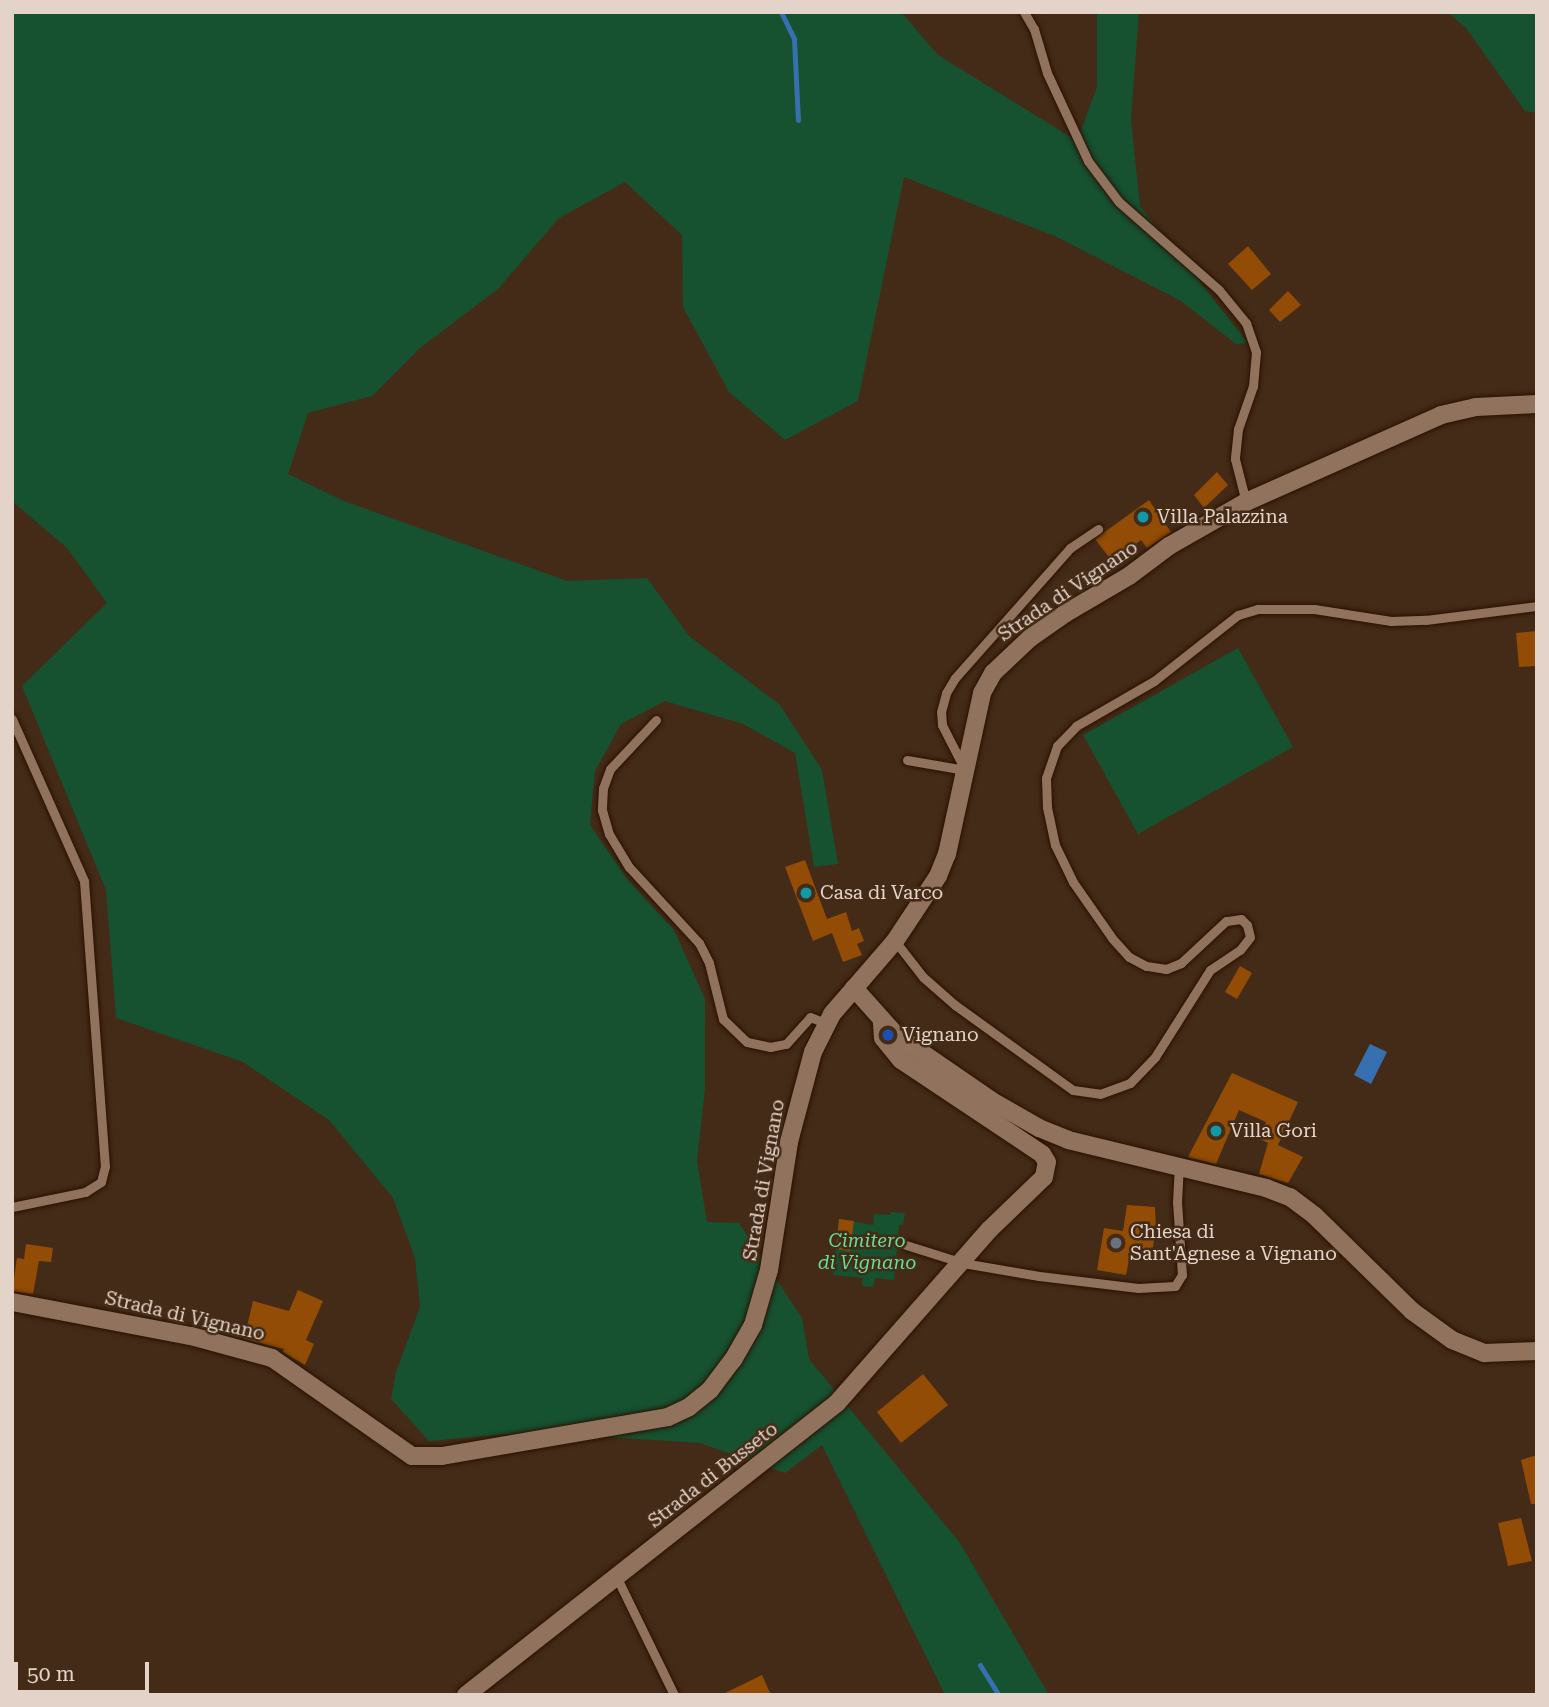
<!DOCTYPE html>
<html>
<head>
<meta charset="utf-8">
<style>
  body { margin:0 }
  #map { position:relative; width:1549px; height:1707px; overflow:hidden; background:#442b17; font-family:"Roboto Serif",serif }
  div>[style] { position:absolute }
  .green>* { inset:0; background:#165130 }
  .water>* { inset:0; background:#3770b0 }
  .stream>* { height:5px; margin:-2.5px; padding:0 2.5px; transform-origin:2.5px; border-radius:2.5px; background:#3770b0 }
  .building>* { inset:0; background:#924c05 }
  .roads { filter:drop-shadow(0 0 2px #2a1201) drop-shadow(0 0 2px #2a1201) }
  .service>* { height:9px; margin:-4.5px; padding:0 4.5px; transform-origin:4.5px; border-radius:4.5px; background:#90725d }
  .minor>* { height:18px; margin:-9px; padding:0 9px; transform-origin:9px; border-radius:9px; background:#90725d }
  .tertiary>* { height:18px; margin:-9px; padding:0 9px; transform-origin:9px; border-radius:9px; background:#90725d }
  .dots>* { width:19px; height:19px; translate:-50% -50%; box-sizing:border-box; border:4px solid #442b17; border-radius:50% }
  span { translate:-50% -50%; white-space:nowrap; text-align:center; line-height:1.15; -webkit-text-stroke:5px #442b17; paint-order:stroke }
  .poi-label { font-size:19px; color:#e4d3c8 }
  .left { translate:0 -50%; text-align:left }
  .street-label { font-size:19px; color:#e4d3c8 }
  .park-label { font-size:19px; color:#66dc96; font-style:italic }
  .frame { position:absolute; inset:0; border:14px solid #e4d3c8; pointer-events:none }
  .scale { position:absolute; left:14px; top:1662px; width:135px; height:32px; box-sizing:border-box; border:4px solid #e4d3c8; border-top:0; padding-left:9px; font-size:21px; line-height:24px; white-space:nowrap; color:#e4d3c8; -webkit-text-stroke:5px #442b17; paint-order:stroke }
</style>
</head>
<body>
<div id="map">
  <div class="green">
    <i style="clip-path:polygon(12px 12px,901px 12px,938px 55px,1077px 141px,1097px 87px,1097px 12px,1139px 12px,1131px 120px,1140px 206px,1248px 343px,1236px 344px,1181px 301px,1057px 237px,904px 177px,858px 401px,785px 440px,729px 392px,683px 307px,682px 235px,625px 182px,559px 218px,498px 289px,420px 348px,372px 396px,308px 413px,288px 474px,344px 501px,567px 581px,647px 578px,689px 636px,780px 705px,822px 770px,838px 864px,814px 867px,795px 753px,743px 724px,665px 701px,621px 724px,595px 771px,590px 825px,628px 880px,674px 930px,705px 999px,705px 1089px,697px 1161px,707px 1222px,739px 1223px,802px 1318px,809px 1359px,960px 1543px,1049px 1695px,945px 1695px,822px 1445px,785px 1473px,700px 1443px,529px 1432px,429px 1441px,391px 1399px,396px 1372px,420px 1307px,415px 1258px,393px 1198px,329px 1120px,243px 1062px,116px 1018px,106px 890px,22px 686px,107px 603px,67px 548px,12px 501px)"></i>
    <i style="clip-path:polygon(1447px 12px,1537px 12px,1537px 113px,1525px 111px,1466px 28px)"></i>
    <i style="clip-path:polygon(1238px 648px,1293px 747px,1138px 834px,1083px 735px)"></i>
    <i style="clip-path:polygon(891px 1212px,905px 1213px,903px 1225px,899px 1225px,894px 1280px,875px 1278px,873px 1287px,862px 1286px,863px 1278px,833px 1275px,839px 1219px,873px 1225px,874px 1214px,890px 1215px)"></i>
  </div>
  <div class="water">
    <i style="clip-path:polygon(1370px 1044px,1387px 1052px,1371px 1084px,1354px 1075px)"></i>
  </div>
  <div class="stream">
    <i style="left:781px;top:12px;width:30px;rotate:64deg"></i>
    <i style="left:794px;top:39px;width:81px;rotate:87.2deg"></i>
    <i style="left:980px;top:1665px;width:36px;rotate:58deg"></i>
  </div>
  <div class="building">
    <i style="clip-path:polygon(1248px 246px,1271px 274px,1252px 290px,1228px 264px)"></i>
    <i style="clip-path:polygon(1288px 291px,1301px 305px,1280px 322px,1269px 310px)"></i>
    <i style="clip-path:polygon(1217px 472px,1228px 485px,1204px 508px,1194px 495px)"></i>
    <i style="clip-path:polygon(1149px 500px,1171px 532px,1147px 548px,1141px 540px,1112px 561px,1095px 539px)"></i>
    <i style="clip-path:polygon(1537px 631px,1537px 666px,1519px 667px,1516px 633px)"></i>
    <i style="clip-path:polygon(805px 860px,827px 919px,846px 912px,852px 931px,859px 928px,864px 941px,857px 944px,862px 955px,843px 962px,832px 933px,813px 941px,785px 867px)"></i>
    <i style="clip-path:polygon(1240px 966px,1252px 973px,1237px 999px,1225px 992px)"></i>
    <i style="clip-path:polygon(1232px 1073px,1298px 1102px,1278px 1145px,1303px 1157px,1288px 1183px,1259px 1174px,1268px 1143px,1260px 1139px,1266px 1122px,1239px 1110px,1216px 1164px,1188px 1157px)"></i>
    <i style="clip-path:polygon(1127px 1205px,1155px 1207px,1156px 1229px,1151px 1258px,1130px 1255px,1126px 1275px,1097px 1270px,1104px 1228px,1123px 1231px)"></i>
    <i style="clip-path:polygon(839px 1219px,854px 1221px,850px 1251px,836px 1249px)"></i>
    <i style="clip-path:polygon(26px 1244px,53px 1248px,51px 1262px,39px 1261px,33px 1294px,12px 1291px,17px 1258px,24px 1259px)"></i>
    <i style="clip-path:polygon(298px 1290px,323px 1301px,306px 1340px,314px 1344px,305px 1365px,283px 1352px,284px 1349px,244px 1339px,253px 1301px,289px 1311px)"></i>
    <i style="clip-path:polygon(923px 1374px,948px 1405px,901px 1443px,877px 1412px)"></i>
    <i style="clip-path:polygon(1537px 1455px,1537px 1504px,1531px 1504px,1521px 1460px)"></i>
    <i style="clip-path:polygon(1521px 1518px,1532px 1561px,1508px 1566px,1498px 1523px)"></i>
    <i style="clip-path:polygon(762px 1675px,771px 1695px,721px 1695px)"></i>
  </div>
  <div class="roads">
    <div class="service">
      <i style="left:1024px;top:12px;width:20px;rotate:60deg"></i>
      <i style="left:1034px;top:29px;width:46px;rotate:73.5deg"></i>
      <i style="left:1047px;top:73px;width:97px;rotate:65deg"></i>
      <i style="left:1088px;top:161px;width:51px;rotate:52.9deg"></i>
      <i style="left:1119px;top:202px;width:133px;rotate:41.3deg"></i>
      <i style="left:1219px;top:290px;width:43px;rotate:50.7deg"></i>
      <i style="left:1246px;top:323px;width:31px;rotate:71deg"></i>
      <i style="left:1256px;top:352px;width:34px;rotate:95deg"></i>
      <i style="left:1253px;top:386px;width:46px;rotate:109.2deg"></i>
      <i style="left:1238px;top:429px;width:30px;rotate:96deg"></i>
      <i style="left:1235px;top:459px;width:44px;rotate:75.7deg"></i>
      <i style="left:12px;top:719px;width:177px;rotate:66deg"></i>
      <i style="left:84px;top:881px;width:286px;rotate:85.8deg"></i>
      <i style="left:105px;top:1166px;width:16px;rotate:104deg"></i>
      <i style="left:101px;top:1182px;width:19px;rotate:148deg"></i>
      <i style="left:85px;top:1192px;width:75px;rotate:168.4deg"></i>
      <i style="left:656px;top:720px;width:67px;rotate:133.2deg"></i>
      <i style="left:610px;top:769px;width:20px;rotate:110deg"></i>
      <i style="left:603px;top:788px;width:22px;rotate:93deg"></i>
      <i style="left:602px;top:810px;width:25px;rotate:74deg"></i>
      <i style="left:609px;top:834px;width:39px;rotate:59deg"></i>
      <i style="left:629px;top:867px;width:103px;rotate:47.4deg"></i>
      <i style="left:699px;top:943px;width:22px;rotate:63deg"></i>
      <i style="left:709px;top:963px;width:58px;rotate:76deg"></i>
      <i style="left:723px;top:1019px;width:33px;rotate:44deg"></i>
      <i style="left:747px;top:1042px;width:24px;rotate:12deg"></i>
      <i style="left:770px;top:1047px;width:16px;rotate:-11deg"></i>
      <i style="left:786px;top:1044px;width:36px;rotate:-48deg"></i>
      <i style="left:810px;top:1017px;width:17px;rotate:21deg"></i>
      <i style="left:907px;top:760px;width:59px;rotate:9.8deg"></i>
      <i style="left:964px;top:768px;width:48px;rotate:-117.1deg"></i>
      <i style="left:942px;top:725px;width:13px;rotate:-94deg"></i>
      <i style="left:941px;top:712px;width:20px;rotate:-75deg"></i>
      <i style="left:946px;top:693px;width:17px;rotate:-59deg"></i>
      <i style="left:955px;top:678px;width:174px;rotate:-48.5deg"></i>
      <i style="left:1070px;top:548px;width:34px;rotate:-34deg"></i>
      <i style="left:895px;top:941px;width:46px;rotate:52.1deg"></i>
      <i style="left:923px;top:977px;width:43px;rotate:41.2deg"></i>
      <i style="left:955px;top:1005px;width:145px;rotate:35.8deg"></i>
      <i style="left:1073px;top:1090px;width:27px;rotate:8deg"></i>
      <i style="left:1100px;top:1094px;width:32px;rotate:-20deg"></i>
      <i style="left:1130px;top:1083px;width:36px;rotate:-46deg"></i>
      <i style="left:1155px;top:1057px;width:103px;rotate:-57.7deg"></i>
      <i style="left:1210px;top:970px;width:36px;rotate:-34deg"></i>
      <i style="left:1240px;top:950px;width:16px;rotate:-52deg"></i>
      <i style="left:1250px;top:937px;width:12px;rotate:-104deg"></i>
      <i style="left:1247px;top:925px;width:8px;rotate:-135deg"></i>
      <i style="left:1241px;top:919px;width:15px;rotate:172deg"></i>
      <i style="left:1226px;top:921px;width:62px;rotate:137deg"></i>
      <i style="left:1181px;top:963px;width:16px;rotate:158deg"></i>
      <i style="left:1166px;top:969px;width:20px;rotate:-171deg"></i>
      <i style="left:1146px;top:966px;width:19px;rotate:-152deg"></i>
      <i style="left:1129px;top:957px;width:25px;rotate:-132deg"></i>
      <i style="left:1112px;top:938px;width:68px;rotate:-124.9deg"></i>
      <i style="left:1073px;top:882px;width:41px;rotate:-115.9deg"></i>
      <i style="left:1055px;top:845px;width:39px;rotate:-102deg"></i>
      <i style="left:1047px;top:807px;width:29px;rotate:-92deg"></i>
      <i style="left:1046px;top:778px;width:34px;rotate:-71deg"></i>
      <i style="left:1057px;top:746px;width:28px;rotate:-46deg"></i>
      <i style="left:1076px;top:726px;width:90px;rotate:-30deg"></i>
      <i style="left:1154px;top:681px;width:107px;rotate:-38.2deg"></i>
      <i style="left:1238px;top:615px;width:21px;rotate:-17deg"></i>
      <i style="left:1258px;top:609px;width:56px"></i>
      <i style="left:1314px;top:609px;width:78px;rotate:8.9deg"></i>
      <i style="left:1391px;top:621px;width:35px;rotate:-2deg"></i>
      <i style="left:1426px;top:620px;width:112px;rotate:-7.2deg"></i>
      <i style="left:906px;top:1245px;width:60px;rotate:17.5deg"></i>
      <i style="left:963px;top:1263px;width:77px;rotate:9.7deg"></i>
      <i style="left:1039px;top:1276px;width:100px;rotate:6.9deg"></i>
      <i style="left:1138px;top:1288px;width:37px;rotate:-3deg"></i>
      <i style="left:1175px;top:1286px;width:13px;rotate:-58deg"></i>
      <i style="left:1182px;top:1275px;width:73px;rotate:-93.9deg"></i>
      <i style="left:1177px;top:1202px;width:34px;rotate:-87deg"></i>
      <i style="left:617px;top:1578px;width:130px;rotate:64deg"></i>
    </div>
    <div class="minor">
      <i style="left:466px;top:1695px;width:472px;rotate:-38.2deg"></i>
      <i style="left:837px;top:1403px;width:230px;rotate:-48.7deg"></i>
      <i style="left:989px;top:1230px;width:76px;rotate:-43.9deg"></i>
      <i style="left:1044px;top:1177px;width:15px;rotate:-79deg"></i>
      <i style="left:1047px;top:1162px;width:9px;rotate:-122deg"></i>
      <i style="left:1042px;top:1154px;width:169px;rotate:-146.3deg"></i>
      <i style="left:901px;top:1060px;width:28px;rotate:-129deg"></i>
      <i style="left:883px;top:1038px;width:16px;rotate:-94deg"></i>
    </div>
    <div class="tertiary">
      <i style="left:854px;top:988px;width:63px;rotate:48.2deg"></i>
      <i style="left:896px;top:1035px;width:116px;rotate:34.5deg"></i>
      <i style="left:992px;top:1101px;width:54px;rotate:29.9deg"></i>
      <i style="left:1039px;top:1128px;width:31px;rotate:22deg"></i>
      <i style="left:1068px;top:1140px;width:204px;rotate:13.6deg"></i>
      <i style="left:1266px;top:1188px;width:26px;rotate:21deg"></i>
      <i style="left:1290px;top:1197px;width:31px;rotate:37deg"></i>
      <i style="left:1315px;top:1216px;width:136px;rotate:44.4deg"></i>
      <i style="left:1412px;top:1311px;width:49px;rotate:35.9deg"></i>
      <i style="left:1452px;top:1340px;width:35px;rotate:22deg"></i>
      <i style="left:1484px;top:1353px;width:53px;rotate:-2.2deg"></i>
      <i style="left:12px;top:1302px;width:182px;rotate:10.8deg"></i>
      <i style="left:191px;top:1336px;width:84px;rotate:15.2deg"></i>
      <i style="left:272px;top:1358px;width:171px;rotate:35deg"></i>
      <i style="left:412px;top:1456px;width:30px"></i>
      <i style="left:442px;top:1456px;width:229px;rotate:-9.8deg"></i>
      <i style="left:668px;top:1417px;width:23px;rotate:-25deg"></i>
      <i style="left:689px;top:1407px;width:27px;rotate:-39deg"></i>
      <i style="left:710px;top:1390px;width:38px;rotate:-53deg"></i>
      <i style="left:733px;top:1360px;width:40px;rotate:-60.3deg"></i>
      <i style="left:753px;top:1325px;width:57px;rotate:-73.8deg"></i>
      <i style="left:769px;top:1270px;width:130px;rotate:-81.1deg"></i>
      <i style="left:789px;top:1142px;width:93px;rotate:-75.1deg"></i>
      <i style="left:813px;top:1052px;width:42px;rotate:-63.4deg"></i>
      <i style="left:832px;top:1014px;width:96px;rotate:-49.2deg"></i>
      <i style="left:895px;top:941px;width:78px;rotate:-56.5deg"></i>
      <i style="left:938px;top:876px;width:24px;rotate:-68deg"></i>
      <i style="left:947px;top:854px;width:165px;rotate:-77.7deg"></i>
      <i style="left:982px;top:693px;width:23px;rotate:-61deg"></i>
      <i style="left:993px;top:673px;width:51px;rotate:-43.4deg"></i>
      <i style="left:1030px;top:638px;width:44px;rotate:-34.8deg"></i>
      <i style="left:1066px;top:613px;width:73px;rotate:-30.4deg"></i>
      <i style="left:1129px;top:576px;width:50px;rotate:-36.9deg"></i>
      <i style="left:1169px;top:546px;width:89px;rotate:-29.7deg"></i>
      <i style="left:1246px;top:502px;width:214px;rotate:-24deg"></i>
      <i style="left:1441px;top:415px;width:36px;rotate:-13deg"></i>
      <i style="left:1476px;top:407px;width:61px;rotate:-2.8deg"></i>
    </div>
  </div>
  <div class="dots">
    <i style="left:1143px;top:517px;background:#0f9aa8"></i>
    <i style="left:806px;top:893px;background:#0f9aa8"></i>
    <i style="left:888px;top:1035px;background:#1a4fb4"></i>
    <i style="left:1216px;top:1131px;background:#0f9aa8"></i>
    <i style="left:1116px;top:1243px;background:#6b7280"></i>
  </div>
  <div class="poi-label">
    <span class="left" style="left:1157px;top:517px">Villa Palazzina</span>
    <span class="left" style="left:820px;top:893px">Casa di Varco</span>
    <span class="left" style="left:902px;top:1035px">Vignano</span>
    <span class="left" style="left:1230px;top:1131px">Villa Gori</span>
    <span class="left" style="left:1130px;top:1243px">Chiesa di<br>Sant'Agnese a Vignano</span>
  </div>
  <div class="street-label">
    <span style="left:1068px;top:591px;rotate:-34deg">Strada di Vignano</span>
    <span style="left:764px;top:1180px;rotate:-80deg">Strada di Vignano</span>
    <span style="left:185px;top:1316px;rotate:13deg">Strada di Vignano</span>
    <span style="left:713px;top:1475px;rotate:-38deg">Strada di Busseto</span>
  </div>
  <div class="park-label">
    <span style="left:867px;top:1252px">Cimitero<br>di Vignano</span>
  </div>
  <div class="frame"></div>
  <div class="scale">50 m</div>
</div>
</body>
</html>
